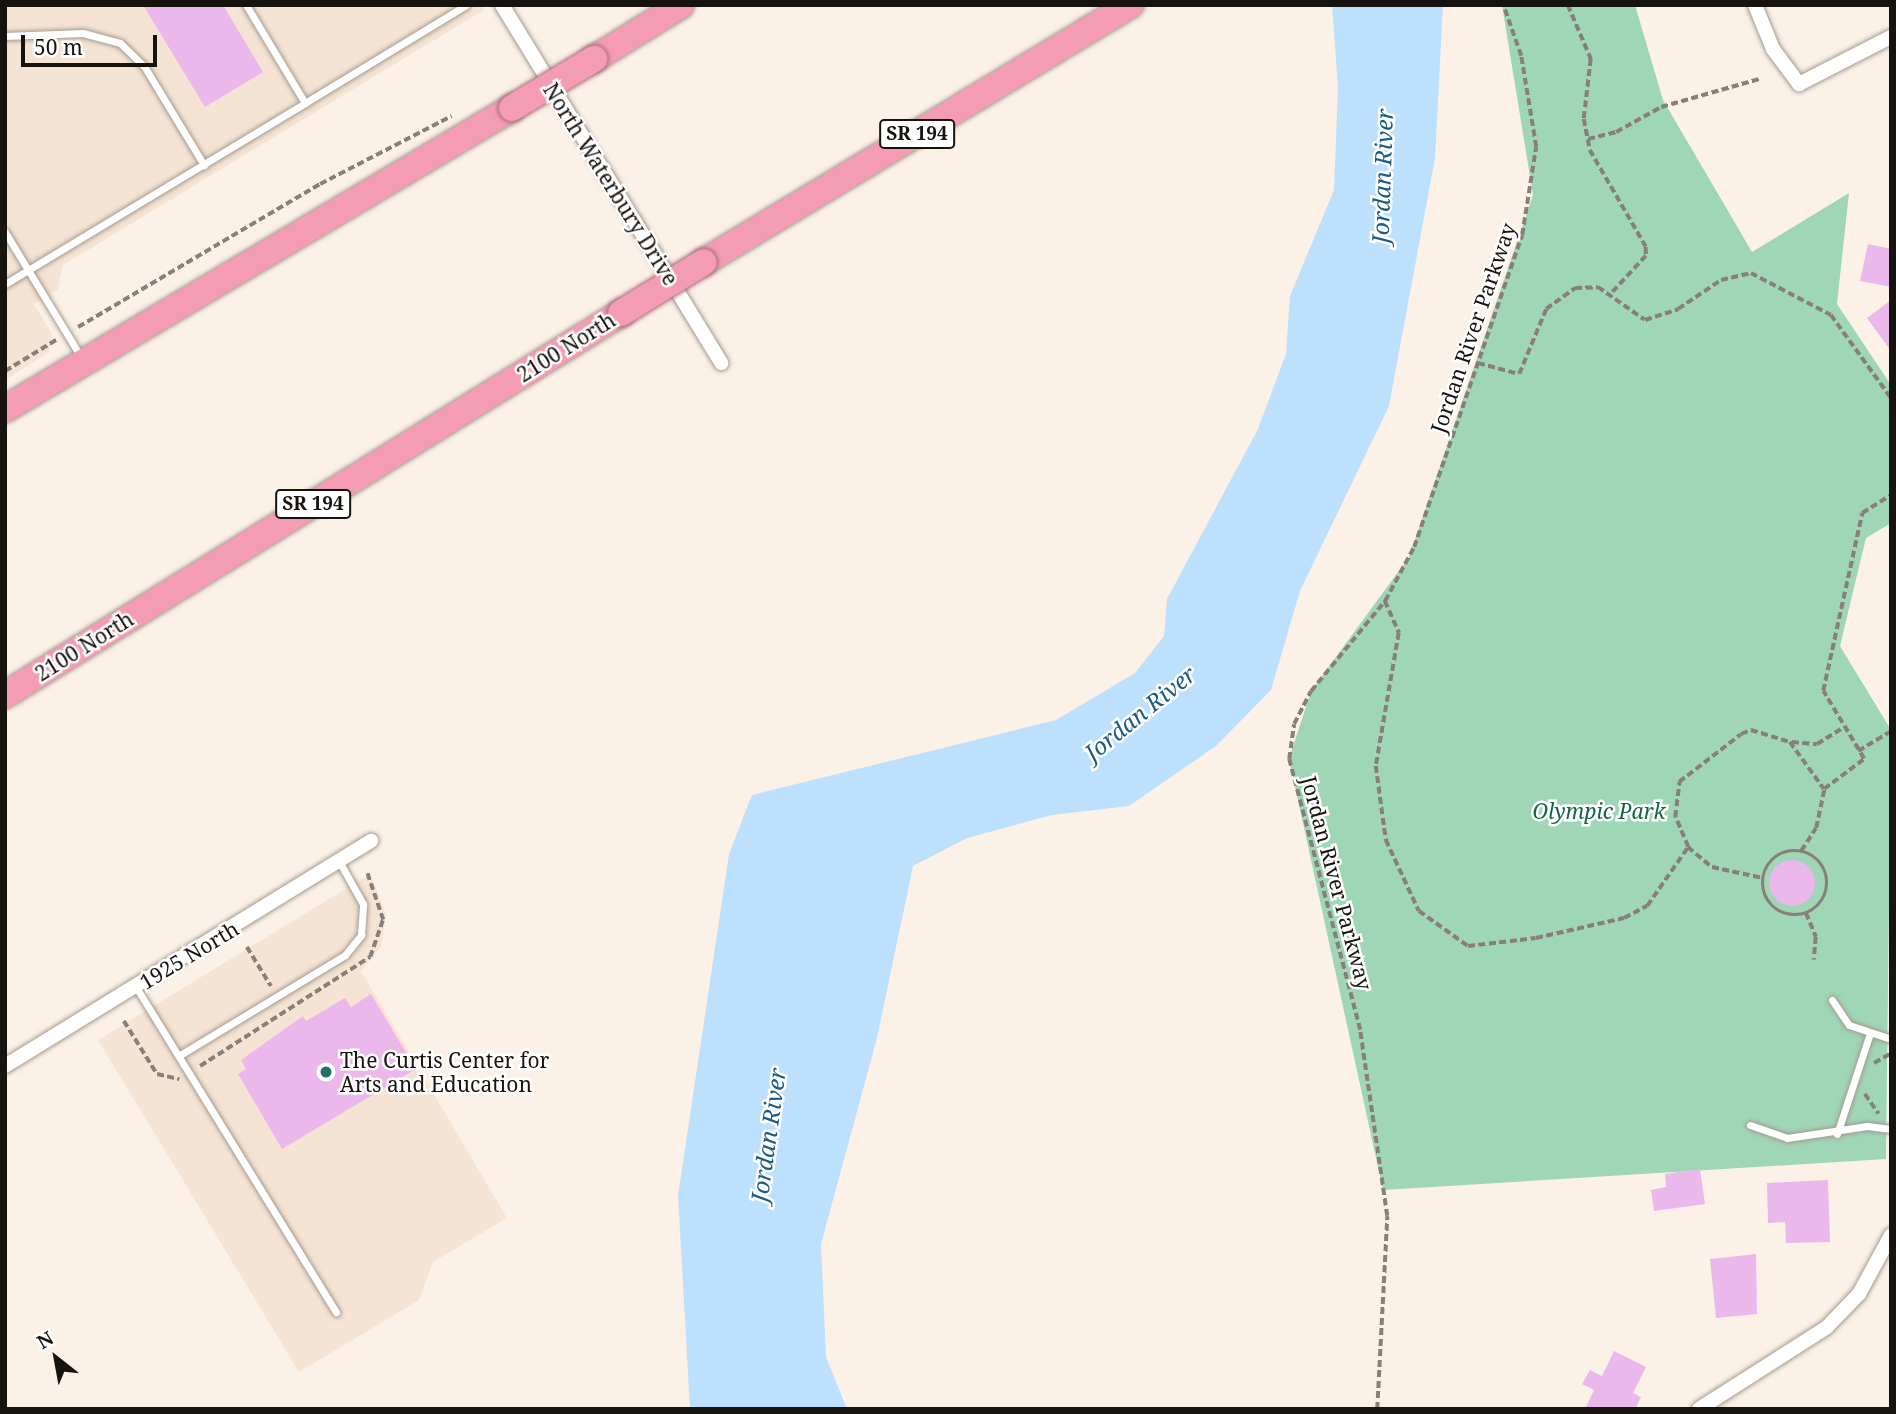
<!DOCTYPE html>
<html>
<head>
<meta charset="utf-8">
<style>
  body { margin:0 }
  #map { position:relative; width:1896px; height:1414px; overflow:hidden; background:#fcf1e6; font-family:"Noto Serif",serif }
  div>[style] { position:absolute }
  .built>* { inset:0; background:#f5e3d3 }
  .green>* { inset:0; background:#9fd6b6 }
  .water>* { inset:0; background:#bde0fd }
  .building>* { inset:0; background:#ebb8eb }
  .round { border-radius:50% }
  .path>* { height:3.5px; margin-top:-1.75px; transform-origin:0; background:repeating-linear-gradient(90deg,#877f78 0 7px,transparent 0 10.5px) }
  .path>.ring { margin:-1.75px; padding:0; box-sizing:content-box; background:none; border:3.5px solid #877f78; border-radius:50% }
  .roads { filter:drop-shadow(0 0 2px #a59b91) drop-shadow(0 0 2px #a59b91) }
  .lane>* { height:7px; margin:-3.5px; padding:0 3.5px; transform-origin:3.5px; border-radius:3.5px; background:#fff }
  .street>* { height:14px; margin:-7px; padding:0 7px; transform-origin:7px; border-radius:7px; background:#fff }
  .highway>* { height:26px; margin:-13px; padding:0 13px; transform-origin:13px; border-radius:13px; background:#f59cb5 }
  .bridges { filter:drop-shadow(0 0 2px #a76c7b) drop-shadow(0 0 2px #a76c7b) }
  .highway-bridge>* { height:26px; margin:-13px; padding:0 13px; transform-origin:13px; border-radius:13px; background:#f59cb5 }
  .dots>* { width:19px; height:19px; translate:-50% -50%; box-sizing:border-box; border:4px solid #fff; border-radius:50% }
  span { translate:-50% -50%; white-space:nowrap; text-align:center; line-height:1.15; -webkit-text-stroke:5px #fff; paint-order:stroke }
  .shield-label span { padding:2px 5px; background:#fff; border:2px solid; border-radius:5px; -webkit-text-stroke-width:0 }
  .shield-label { font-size:19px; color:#17130f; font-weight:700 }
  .street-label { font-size:21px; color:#17130f }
  .park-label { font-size:21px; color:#136541; font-style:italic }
  .poi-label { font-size:21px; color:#17130f }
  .left { translate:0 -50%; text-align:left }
  .water-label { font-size:23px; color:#1a5a86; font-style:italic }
  .frame { position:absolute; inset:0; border:7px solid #17130f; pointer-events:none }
  .north { position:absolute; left:21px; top:1323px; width:70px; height:70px; -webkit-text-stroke:5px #fff; paint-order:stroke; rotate:329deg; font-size:19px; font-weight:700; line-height:28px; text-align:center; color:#17130f }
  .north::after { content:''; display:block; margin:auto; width:24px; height:32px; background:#17130f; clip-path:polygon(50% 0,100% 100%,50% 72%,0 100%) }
  .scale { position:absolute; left:21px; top:35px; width:136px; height:32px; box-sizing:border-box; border:4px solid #17130f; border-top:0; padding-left:9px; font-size:21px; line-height:24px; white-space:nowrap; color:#17130f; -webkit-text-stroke:5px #fff; paint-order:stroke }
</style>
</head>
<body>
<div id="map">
  <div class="built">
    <i style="clip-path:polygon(5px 5px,482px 5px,484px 10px,63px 265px,58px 289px,34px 304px,52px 334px,49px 352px,5px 380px)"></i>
    <i style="clip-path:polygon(370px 874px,386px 914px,381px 946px,361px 971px,507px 1218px,433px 1262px,419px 1300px,299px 1372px,98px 1040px)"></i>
  </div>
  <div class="green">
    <i style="clip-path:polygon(1502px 5px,1635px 5px,1663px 100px,1752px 252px,1849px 193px,1837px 304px,1891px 385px,1891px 523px,1866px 538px,1840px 646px,1891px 730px,1886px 1159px,1383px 1190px,1289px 759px,1311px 691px,1409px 557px,1533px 195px)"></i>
  </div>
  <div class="water">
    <i style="clip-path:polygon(1332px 5px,1443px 5px,1435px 158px,1389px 406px,1300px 591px,1271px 690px,1216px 746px,1129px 806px,1052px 815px,967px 838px,913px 866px,877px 1038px,821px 1244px,826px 1357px,847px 1409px,690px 1409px,678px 1196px,729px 854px,752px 795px,1056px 720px,1135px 673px,1164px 636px,1167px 599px,1258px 429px,1286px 354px,1290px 296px,1334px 190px,1338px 88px)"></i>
  </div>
  <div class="building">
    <i style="clip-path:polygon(143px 5px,223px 5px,263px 72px,205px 107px)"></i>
    <i style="clip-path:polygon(1868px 244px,1891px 249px,1891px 287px,1860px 281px)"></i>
    <i style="clip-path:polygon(1891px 300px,1891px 351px,1867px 318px)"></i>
    <i class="round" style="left:1769px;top:860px;width:46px;height:46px"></i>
    <i style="clip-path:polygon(371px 994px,416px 1069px,282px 1149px,238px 1074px,246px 1069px,241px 1060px,303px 1016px,306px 1021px,345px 998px,351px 1007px)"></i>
    <i style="clip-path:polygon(1700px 1169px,1705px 1204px,1654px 1211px,1651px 1190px,1666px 1187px,1665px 1174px)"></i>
    <i style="clip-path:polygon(1828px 1180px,1830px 1242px,1786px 1243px,1785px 1222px,1768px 1223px,1767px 1183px)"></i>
    <i style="clip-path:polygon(1756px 1254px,1757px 1314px,1716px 1318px,1710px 1259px)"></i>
    <i style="clip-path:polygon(1614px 1351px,1646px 1367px,1633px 1393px,1641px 1397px,1635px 1409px,1585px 1409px,1594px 1390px,1582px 1384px,1590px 1370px,1602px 1376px)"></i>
  </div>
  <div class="path">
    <i style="left:1568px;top:5px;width:59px;rotate:66.9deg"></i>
    <i style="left:1591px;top:59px;width:60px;rotate:96.7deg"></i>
    <i style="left:1584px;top:119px;width:32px;rotate:79deg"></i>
    <i style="left:1590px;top:150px;width:112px;rotate:60deg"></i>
    <i style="left:1646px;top:247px;width:9px;rotate:90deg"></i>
    <i style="left:1646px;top:256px;width:53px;rotate:132.7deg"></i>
    <i style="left:1588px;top:139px;width:29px;rotate:-14deg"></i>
    <i style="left:1616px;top:132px;width:51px;rotate:-29.1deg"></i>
    <i style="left:1661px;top:107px;width:102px;rotate:-15.9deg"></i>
    <i style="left:78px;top:327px;width:281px;rotate:-30.6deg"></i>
    <i style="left:320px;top:184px;width:148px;rotate:-27.3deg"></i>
    <i style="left:1478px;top:363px;width:42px;rotate:15deg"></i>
    <i style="left:1519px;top:374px;width:70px;rotate:-67.4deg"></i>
    <i style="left:1546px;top:309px;width:36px;rotate:-36deg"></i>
    <i style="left:1575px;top:288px;width:23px;rotate:-2deg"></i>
    <i style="left:1598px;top:287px;width:57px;rotate:35.1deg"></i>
    <i style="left:1645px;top:320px;width:35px;rotate:-18deg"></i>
    <i style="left:1678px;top:309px;width:52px;rotate:-34deg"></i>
    <i style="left:1721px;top:280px;width:31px;rotate:-13deg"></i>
    <i style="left:1751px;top:273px;width:90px;rotate:27.7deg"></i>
    <i style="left:1831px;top:315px;width:102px;rotate:54.1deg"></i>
    <i style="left:5px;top:371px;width:60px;rotate:-31.3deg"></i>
    <i style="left:1385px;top:601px;width:35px;rotate:66deg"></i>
    <i style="left:1399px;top:633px;width:135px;rotate:99.8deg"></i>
    <i style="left:1376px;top:766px;width:75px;rotate:82.3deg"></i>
    <i style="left:1386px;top:840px;width:78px;rotate:65.1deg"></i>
    <i style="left:1419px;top:911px;width:60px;rotate:35.5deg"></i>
    <i style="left:1468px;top:946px;width:68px;rotate:-6.7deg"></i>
    <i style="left:1536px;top:938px;width:90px;rotate:-12.8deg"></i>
    <i style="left:1624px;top:918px;width:26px;rotate:-28deg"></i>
    <i style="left:1647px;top:906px;width:72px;rotate:-55.2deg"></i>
    <i style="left:1688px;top:847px;width:33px;rotate:-113deg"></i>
    <i style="left:1675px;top:817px;width:35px;rotate:-83deg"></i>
    <i style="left:1679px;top:782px;width:78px;rotate:-37.7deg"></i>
    <i style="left:1741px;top:734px;width:11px;rotate:-22deg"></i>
    <i style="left:1751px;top:730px;width:41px;rotate:17.1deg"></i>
    <i style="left:1790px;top:742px;width:58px;rotate:54.1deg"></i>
    <i style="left:1824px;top:789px;width:50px;rotate:-36.9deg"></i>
    <i style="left:1864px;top:759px;width:79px;rotate:-121.1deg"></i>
    <i style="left:1823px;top:691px;width:182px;rotate:-77.6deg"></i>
    <i style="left:1862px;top:513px;width:34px;rotate:-32deg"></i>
    <i style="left:1792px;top:742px;width:25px;rotate:5deg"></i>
    <i style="left:1817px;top:744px;width:32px;rotate:-32deg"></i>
    <i style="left:1858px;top:751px;width:39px;rotate:-31deg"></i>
    <i style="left:1688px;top:847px;width:31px;rotate:40deg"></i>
    <i style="left:1712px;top:867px;width:52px;rotate:12.2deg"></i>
    <i style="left:1801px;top:851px;width:27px;rotate:-57deg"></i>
    <i style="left:1816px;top:828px;width:40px;rotate:-78deg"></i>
    <i class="ring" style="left:1763px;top:851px;width:60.5px;height:60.5px"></i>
    <i style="left:1806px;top:913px;width:26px;rotate:67deg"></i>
    <i style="left:1816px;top:937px;width:23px;rotate:95deg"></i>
    <i style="left:247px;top:947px;width:46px;rotate:58.4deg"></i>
    <i style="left:124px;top:1021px;width:62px;rotate:58.1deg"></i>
    <i style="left:157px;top:1074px;width:23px;rotate:13deg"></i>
    <i style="left:1874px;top:1063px;width:20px;rotate:-30deg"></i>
    <i style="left:200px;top:1066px;width:202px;rotate:-32.7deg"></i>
    <i style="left:370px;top:957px;width:39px;rotate:-71deg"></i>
    <i style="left:383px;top:920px;width:50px;rotate:-108.8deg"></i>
    <i style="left:1865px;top:1094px;width:24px;rotate:55deg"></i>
    <i style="left:1377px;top:1409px;width:193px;rotate:-87deg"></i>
    <i style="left:1387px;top:1216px;width:188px;rotate:-98.3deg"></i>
    <i style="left:1360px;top:1030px;width:280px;rotate:-104.7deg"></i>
    <i style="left:1289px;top:759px;width:35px;rotate:-82deg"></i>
    <i style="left:1294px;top:724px;width:37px;rotate:-63deg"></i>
    <i style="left:1311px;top:691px;width:117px;rotate:-50.6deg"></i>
    <i style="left:1385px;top:601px;width:61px;rotate:-61.8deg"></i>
    <i style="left:1414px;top:547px;width:330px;rotate:-70.9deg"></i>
    <i style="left:1522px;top:235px;width:89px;rotate:-81deg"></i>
    <i style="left:1536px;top:147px;width:92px;rotate:-99.4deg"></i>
    <i style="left:1521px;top:56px;width:54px;rotate:-109.4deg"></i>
  </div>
  <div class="roads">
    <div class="lane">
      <i style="left:5px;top:36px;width:78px;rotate:-2.2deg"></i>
      <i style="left:83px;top:33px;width:38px;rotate:15deg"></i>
      <i style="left:120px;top:43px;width:33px;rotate:44deg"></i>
      <i style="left:144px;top:66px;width:116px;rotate:58.8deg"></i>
      <i style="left:305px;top:103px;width:188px;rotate:-31.3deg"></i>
      <i style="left:5px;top:232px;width:146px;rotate:58.7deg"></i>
      <i style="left:5px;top:284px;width:350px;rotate:-31.1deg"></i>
      <i style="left:305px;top:103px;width:114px;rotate:-121deg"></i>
      <i style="left:136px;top:987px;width:382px;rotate:58.4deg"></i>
      <i style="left:1832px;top:1000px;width:30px;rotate:56deg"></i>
      <i style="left:1849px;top:1025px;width:44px;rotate:18.4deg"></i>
      <i style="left:180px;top:1055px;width:193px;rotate:-31.2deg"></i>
      <i style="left:345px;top:955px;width:26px;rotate:-51deg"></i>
      <i style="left:361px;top:935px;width:31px;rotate:-86deg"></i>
      <i style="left:363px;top:904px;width:47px;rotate:-119.3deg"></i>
      <i style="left:1750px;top:1125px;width:39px;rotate:19deg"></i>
      <i style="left:1787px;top:1138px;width:81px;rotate:-8.5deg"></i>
      <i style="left:1867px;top:1126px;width:24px;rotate:7deg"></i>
      <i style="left:1837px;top:1134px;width:103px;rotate:-71.9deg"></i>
    </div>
    <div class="street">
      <i style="left:502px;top:5px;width:420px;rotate:58.5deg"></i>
      <i style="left:1755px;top:5px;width:48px;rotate:67.8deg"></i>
      <i style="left:1773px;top:49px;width:44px;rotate:53.4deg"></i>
      <i style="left:1799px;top:84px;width:103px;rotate:-27.1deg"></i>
      <i style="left:5px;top:1066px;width:430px;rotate:-31.6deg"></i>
      <i style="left:1699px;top:1409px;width:152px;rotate:-32.6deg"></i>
      <i style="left:1827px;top:1327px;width:46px;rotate:-45.9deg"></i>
      <i style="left:1859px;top:1294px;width:67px;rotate:-61.5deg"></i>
    </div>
    <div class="highway">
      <i style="left:594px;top:59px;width:102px;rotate:-31.8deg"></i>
      <i style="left:704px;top:262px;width:498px;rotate:-31.1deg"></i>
      <i style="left:5px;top:409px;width:590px;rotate:-30.7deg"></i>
      <i style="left:5px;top:695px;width:725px;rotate:-31.8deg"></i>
    </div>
  </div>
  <div class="bridges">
    <div class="highway-bridge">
      <i style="left:512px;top:108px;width:96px;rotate:-30.9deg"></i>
      <i style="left:621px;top:313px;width:97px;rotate:-31.6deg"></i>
    </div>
  </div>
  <div class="dots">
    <i style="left:326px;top:1072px;background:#246e6b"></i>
  </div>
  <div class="shield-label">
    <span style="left:917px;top:134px">SR 194</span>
    <span style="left:313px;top:504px">SR 194</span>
  </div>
  <div class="street-label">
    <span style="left:611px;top:184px;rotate:58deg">North Waterbury Drive</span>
    <span style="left:1473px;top:328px;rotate:-71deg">Jordan River Parkway</span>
    <span style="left:566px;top:347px;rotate:-32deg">2100 North</span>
    <span style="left:84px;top:646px;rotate:-32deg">2100 North</span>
    <span style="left:1337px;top:883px;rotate:75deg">Jordan River Parkway</span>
    <span style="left:189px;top:955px;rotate:-31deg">1925 North</span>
  </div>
  <div class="park-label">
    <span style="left:1599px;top:811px">Olympic Park</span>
  </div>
  <div class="poi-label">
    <span class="left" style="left:340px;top:1072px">The Curtis Center for<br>Arts and Education</span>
  </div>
  <div class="water-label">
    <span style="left:1382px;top:176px;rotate:-88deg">Jordan River</span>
    <span style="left:1140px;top:713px;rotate:-39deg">Jordan River</span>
    <span style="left:768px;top:1135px;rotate:-82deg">Jordan River</span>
  </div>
  <div class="frame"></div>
  <div class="north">N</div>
  <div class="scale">50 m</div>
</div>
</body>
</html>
